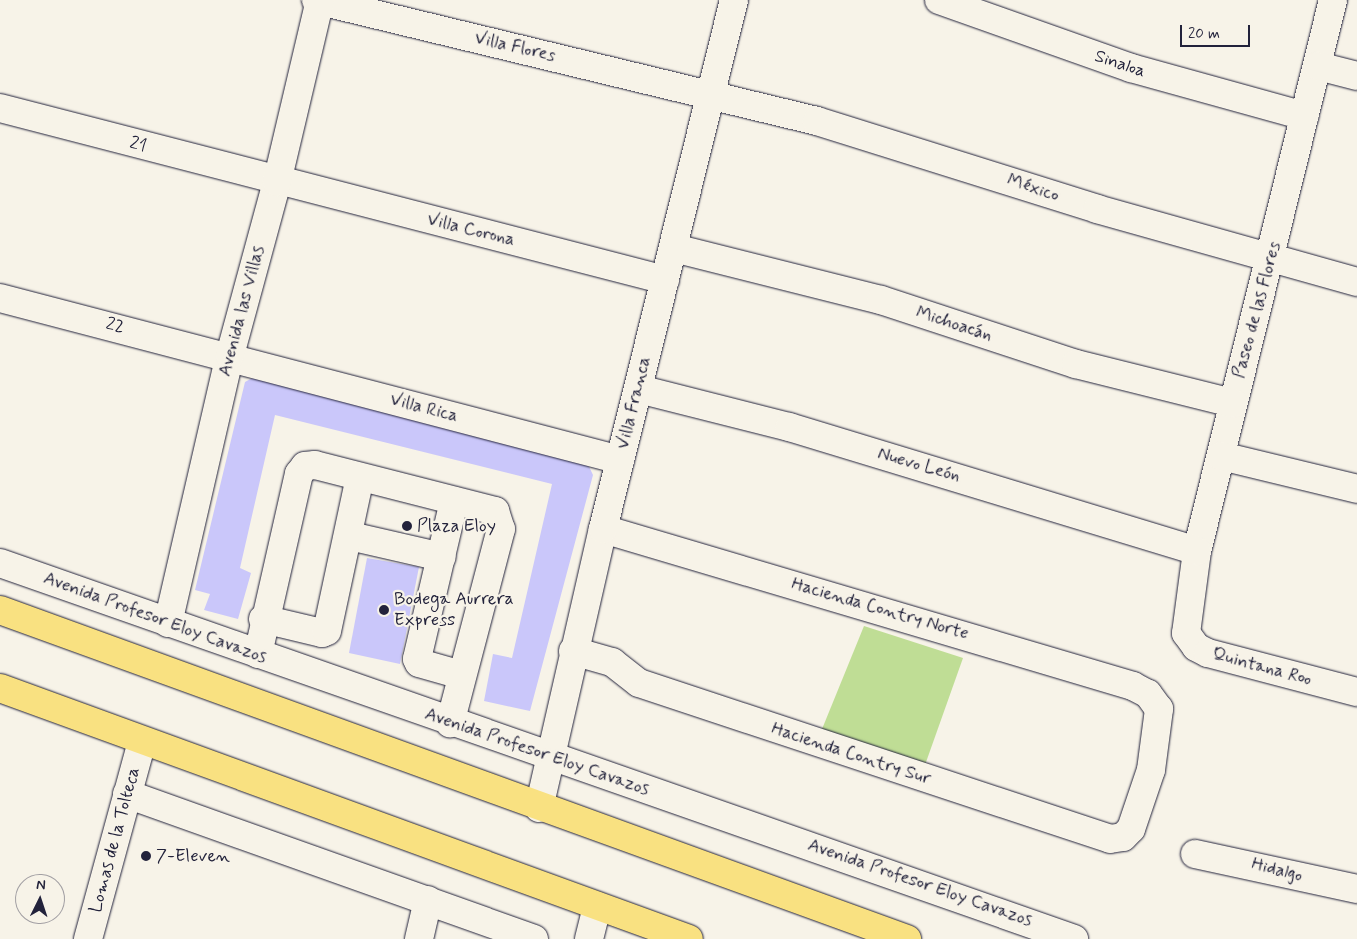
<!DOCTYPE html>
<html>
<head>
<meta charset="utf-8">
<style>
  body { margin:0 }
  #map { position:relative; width:1357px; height:939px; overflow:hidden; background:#f7f3e8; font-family:Mynerve,sans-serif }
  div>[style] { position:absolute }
  .green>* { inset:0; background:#bfdd95 }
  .building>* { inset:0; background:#cac7fa }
  .roads { filter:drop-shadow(0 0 1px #22223b) drop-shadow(0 0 1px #22223b) }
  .minor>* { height:28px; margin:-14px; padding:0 14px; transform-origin:14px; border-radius:14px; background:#f7f3e8 }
  .major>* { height:28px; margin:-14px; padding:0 14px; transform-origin:14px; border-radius:14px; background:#f9e181 }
  .dots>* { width:14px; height:14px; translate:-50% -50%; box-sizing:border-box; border:2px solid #f7f3e8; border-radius:50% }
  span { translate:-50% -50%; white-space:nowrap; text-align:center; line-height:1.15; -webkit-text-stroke:4.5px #f7f3e8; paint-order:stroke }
  .street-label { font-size:18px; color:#22223b }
  .poi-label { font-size:18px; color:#22223b }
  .left { translate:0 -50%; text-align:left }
  .north { position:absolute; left:15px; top:874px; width:50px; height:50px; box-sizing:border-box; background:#f7f3e8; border:1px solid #a29fa3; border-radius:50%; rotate:4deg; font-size:14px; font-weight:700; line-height:20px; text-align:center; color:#22223b }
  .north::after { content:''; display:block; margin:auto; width:18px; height:22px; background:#22223b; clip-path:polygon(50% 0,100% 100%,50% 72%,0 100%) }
  .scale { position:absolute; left:1180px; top:25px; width:70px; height:22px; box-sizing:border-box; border:2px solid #22223b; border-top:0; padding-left:6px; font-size:15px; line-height:18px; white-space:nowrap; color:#22223b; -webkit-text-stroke:4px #f7f3e8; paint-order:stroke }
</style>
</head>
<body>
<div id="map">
  <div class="green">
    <i style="clip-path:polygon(864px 626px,963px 658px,925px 765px,820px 734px)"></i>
  </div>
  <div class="building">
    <i style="clip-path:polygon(258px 375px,585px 458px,593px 475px,530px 711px,484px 701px,493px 654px,512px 658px,552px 484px,275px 415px,240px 568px,251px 573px,238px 619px,204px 610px,210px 594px,195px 590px,245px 382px)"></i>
    <i style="clip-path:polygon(367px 558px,419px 567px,400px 664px,349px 653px)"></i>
  </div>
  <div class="roads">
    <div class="minor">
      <i style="left:316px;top:0;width:515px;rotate:13.58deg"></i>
      <i style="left:817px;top:121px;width:294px;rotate:17.4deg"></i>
      <i style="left:1097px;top:209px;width:270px;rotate:15.7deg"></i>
      <i style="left:939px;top:0;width:204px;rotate:19.5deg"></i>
      <i style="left:1131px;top:68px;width:180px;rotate:15.5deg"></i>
      <i style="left:1333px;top:0;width:568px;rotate:103.86deg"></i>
      <i style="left:1197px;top:551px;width:83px;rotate:97.6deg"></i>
      <i style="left:1186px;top:633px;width:17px;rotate:54deg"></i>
      <i style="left:1196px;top:647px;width:13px;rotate:27deg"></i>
      <i style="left:1208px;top:653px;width:154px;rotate:14.7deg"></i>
      <i style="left:1318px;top:66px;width:40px;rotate:14.4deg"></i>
      <i style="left:0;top:108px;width:687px;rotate:14.5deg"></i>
      <i style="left:674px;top:248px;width:213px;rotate:14.1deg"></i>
      <i style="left:881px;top:300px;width:205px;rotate:18.2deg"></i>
      <i style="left:1076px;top:364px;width:162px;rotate:14deg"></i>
      <i style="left:0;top:298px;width:641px;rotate:14.64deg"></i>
      <i style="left:639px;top:389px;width:155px;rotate:14.2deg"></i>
      <i style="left:789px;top:427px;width:426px;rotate:16.9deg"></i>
      <i style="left:1221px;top:456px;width:140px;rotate:13.6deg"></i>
      <i style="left:454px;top:501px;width:162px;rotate:103.2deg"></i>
      <i style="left:417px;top:659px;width:4px;rotate:63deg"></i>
      <i style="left:419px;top:663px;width:44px;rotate:15.9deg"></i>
      <i style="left:350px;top:536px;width:94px;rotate:12.9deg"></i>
      <i style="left:0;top:563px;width:1138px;rotate:19.29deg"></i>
      <i style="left:263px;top:619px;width:61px;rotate:13.3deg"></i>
      <i style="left:322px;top:633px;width:5px;rotate:-22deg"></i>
      <i style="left:327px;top:631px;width:157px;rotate:-77.9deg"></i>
      <i style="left:168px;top:623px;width:275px;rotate:-77deg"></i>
      <i style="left:230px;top:355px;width:179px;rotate:-74.8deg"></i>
      <i style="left:277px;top:182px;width:187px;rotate:-76.7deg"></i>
      <i style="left:573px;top:651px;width:41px;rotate:15.8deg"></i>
      <i style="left:612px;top:662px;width:34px;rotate:38deg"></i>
      <i style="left:639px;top:683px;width:496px;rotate:18.3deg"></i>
      <i style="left:1110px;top:839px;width:13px;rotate:-9deg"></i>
      <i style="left:1123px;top:837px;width:11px;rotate:-45deg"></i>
      <i style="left:1131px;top:829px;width:62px;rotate:-71.3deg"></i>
      <i style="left:1151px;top:770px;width:62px;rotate:-82.5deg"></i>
      <i style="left:1159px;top:709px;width:19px;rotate:-126deg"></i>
      <i style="left:1148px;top:694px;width:17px;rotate:-152deg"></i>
      <i style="left:1133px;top:686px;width:553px;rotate:-163.5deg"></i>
      <i style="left:258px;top:654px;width:185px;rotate:-77.2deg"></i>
      <i style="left:299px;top:474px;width:10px;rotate:-53deg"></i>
      <i style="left:305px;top:466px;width:10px;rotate:-6deg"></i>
      <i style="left:315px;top:465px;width:186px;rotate:14.3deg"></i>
      <i style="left:495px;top:511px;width:19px;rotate:72deg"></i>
      <i style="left:501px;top:529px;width:201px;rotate:104.7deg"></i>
      <i style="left:127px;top:794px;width:432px;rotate:19.6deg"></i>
      <i style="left:539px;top:808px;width:286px;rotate:-77.1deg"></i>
      <i style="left:603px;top:529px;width:545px;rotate:-76.09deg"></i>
      <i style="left:1195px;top:854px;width:166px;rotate:12.2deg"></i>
      <i style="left:88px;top:939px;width:205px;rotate:-74.7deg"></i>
      <i style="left:419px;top:939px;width:40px;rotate:-77deg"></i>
      <i style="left:589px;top:939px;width:34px;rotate:-76deg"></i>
    </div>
    <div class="major">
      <i style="left:0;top:610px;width:965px;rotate:19.94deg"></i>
      <i style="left:0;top:688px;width:733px;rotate:20.02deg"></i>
    </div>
  </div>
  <div class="dots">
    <i style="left:407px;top:526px;background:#22223b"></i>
    <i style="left:384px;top:610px;background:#22223b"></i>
    <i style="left:146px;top:856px;background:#22223b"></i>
  </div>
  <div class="street-label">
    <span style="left:515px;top:47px;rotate:13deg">Villa Flores</span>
    <span style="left:1120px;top:64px;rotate:18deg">Sinaloa</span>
    <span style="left:138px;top:145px;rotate:15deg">21</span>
    <span style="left:1033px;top:188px;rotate:19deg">México</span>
    <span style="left:471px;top:230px;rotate:14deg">Villa Corona</span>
    <span style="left:1257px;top:310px;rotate:-75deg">Paseo de las Flores</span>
    <span style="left:242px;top:311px;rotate:-75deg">Avenida las Villas</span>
    <span style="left:954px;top:324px;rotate:18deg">Michoacán</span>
    <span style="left:115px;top:326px;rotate:14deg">22</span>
    <span style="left:634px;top:403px;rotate:-76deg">Villa Franca</span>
    <span style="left:424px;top:408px;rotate:15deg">Villa Rica</span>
    <span style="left:919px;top:465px;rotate:16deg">Nuevo León</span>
    <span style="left:880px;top:609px;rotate:16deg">Hacienda Contry Norte</span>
    <span style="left:155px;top:618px;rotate:20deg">Avenida Profesor Eloy Cavazos</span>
    <span style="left:1262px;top:667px;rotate:15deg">Quintana Roo</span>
    <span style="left:537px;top:752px;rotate:19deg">Avenida Profesor Eloy Cavazos</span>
    <span style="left:851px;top:754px;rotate:18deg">Hacienda Contry Sur</span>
    <span style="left:115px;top:840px;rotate:-75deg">Lomas de la Tolteca</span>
    <span style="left:1277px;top:870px;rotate:14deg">Hidalgo</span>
    <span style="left:920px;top:883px;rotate:19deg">Avenida Profesor Eloy Cavazos</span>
  </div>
  <div class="poi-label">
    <span class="left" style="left:417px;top:526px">Plaza Eloy</span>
    <span class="left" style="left:394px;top:610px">Bodega Aurrera<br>Express</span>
    <span class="left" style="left:156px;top:856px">7-Eleven</span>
  </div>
  <div class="north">N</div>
  <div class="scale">20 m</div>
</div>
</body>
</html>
